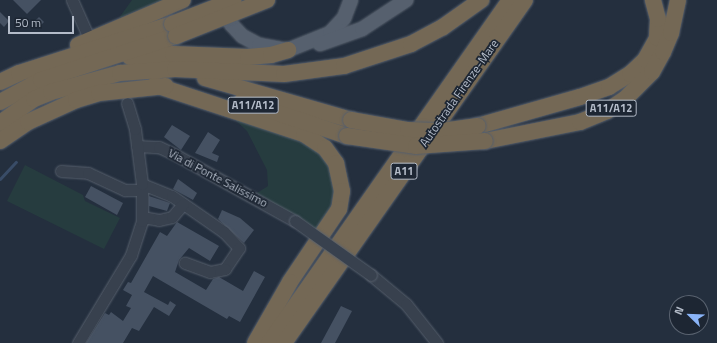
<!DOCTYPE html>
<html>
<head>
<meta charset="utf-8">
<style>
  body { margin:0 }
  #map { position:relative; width:717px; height:343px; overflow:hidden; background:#242f3e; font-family:"Titillium Web",sans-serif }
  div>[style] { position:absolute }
  .green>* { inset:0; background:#263c3f }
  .stream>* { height:2.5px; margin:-1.25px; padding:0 1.25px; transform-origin:1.25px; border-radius:1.25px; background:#394c67 }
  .building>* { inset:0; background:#455162 }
  .roads { filter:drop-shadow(0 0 1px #565f6c) drop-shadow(0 0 1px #565f6c) }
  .minor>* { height:11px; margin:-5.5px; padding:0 5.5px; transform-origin:5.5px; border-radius:5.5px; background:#38414e }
  .major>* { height:14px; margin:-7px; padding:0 7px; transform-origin:7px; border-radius:7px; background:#56606e }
  .highway>* { height:16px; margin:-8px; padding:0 8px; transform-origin:8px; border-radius:8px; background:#746855 }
  .bridges { filter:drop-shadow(0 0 1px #565f6c) drop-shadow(0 0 1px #565f6c) }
  .minor-bridge>* { height:11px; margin:-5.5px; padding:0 5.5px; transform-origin:5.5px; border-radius:5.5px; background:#38414e }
  .highway-bridge>* { height:16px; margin:-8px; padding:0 8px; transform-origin:8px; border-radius:8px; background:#746855 }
  span { translate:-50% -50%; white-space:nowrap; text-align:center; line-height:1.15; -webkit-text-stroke:3.5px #1d2633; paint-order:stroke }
  .shield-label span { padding:1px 3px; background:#1d2633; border:1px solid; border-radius:3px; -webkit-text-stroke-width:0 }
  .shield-label { font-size:11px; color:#b4bcc9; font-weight:700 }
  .street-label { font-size:12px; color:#b4bcc9 }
  .north { position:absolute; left:669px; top:295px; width:40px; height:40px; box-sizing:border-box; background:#1d2633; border:1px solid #59626f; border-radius:50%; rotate:293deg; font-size:11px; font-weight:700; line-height:16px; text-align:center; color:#b4bcc9 }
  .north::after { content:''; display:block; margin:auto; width:14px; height:18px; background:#8ab4f8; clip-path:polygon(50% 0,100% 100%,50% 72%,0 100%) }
  .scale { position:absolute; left:8px; top:16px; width:66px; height:18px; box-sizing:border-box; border:2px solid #b4bcc9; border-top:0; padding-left:5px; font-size:12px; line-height:14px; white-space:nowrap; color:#b4bcc9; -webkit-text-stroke:3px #1d2633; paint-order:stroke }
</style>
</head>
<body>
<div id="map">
  <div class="green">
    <i style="clip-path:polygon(132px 0,163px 0,119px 18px)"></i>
    <i style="clip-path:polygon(233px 118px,312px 144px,334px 172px,336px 191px,327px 216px,317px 230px,257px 193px,268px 186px,267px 170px,247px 131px)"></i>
    <i style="clip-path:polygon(25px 165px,83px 195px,85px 201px,120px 218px,104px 249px,7px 201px)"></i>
  </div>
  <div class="stream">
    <i style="left:0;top:179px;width:23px;rotate:-47deg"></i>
  </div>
  <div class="building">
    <i style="clip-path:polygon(13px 0,41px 0,27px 14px)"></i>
    <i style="clip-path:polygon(0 12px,9px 21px,4px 27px,0 23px)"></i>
    <i style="clip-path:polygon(39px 17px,44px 22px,38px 28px,33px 23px)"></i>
    <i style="clip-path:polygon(172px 125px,190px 136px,181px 150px,164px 137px)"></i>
    <i style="clip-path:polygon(208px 132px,220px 140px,212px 153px,219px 156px,217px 162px,195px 153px)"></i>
    <i style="clip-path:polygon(178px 179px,197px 193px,193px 200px,173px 189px)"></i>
    <i style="clip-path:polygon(91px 186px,123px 203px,117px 215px,85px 197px)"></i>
    <i style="clip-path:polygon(149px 196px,170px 203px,167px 211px,149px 206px)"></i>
    <i style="clip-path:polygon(222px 210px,240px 218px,254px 230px,244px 243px,218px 219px)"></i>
    <i style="clip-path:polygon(177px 222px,219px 246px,210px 261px,189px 248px,179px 260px,175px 272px,206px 290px,213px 279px,219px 277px,243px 291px,254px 271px,265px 277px,240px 322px,229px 316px,227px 319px,153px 276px,144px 292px,168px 305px,170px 301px,176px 305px,169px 316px,154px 307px,139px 331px,132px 328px,123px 343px,86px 343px,105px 313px,109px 315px,111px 312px,123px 321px,131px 308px,126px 306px,132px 295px,123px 290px,128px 282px,131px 283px,160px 232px,167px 236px)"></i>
    <i style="clip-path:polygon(341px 306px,352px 311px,335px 343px,321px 343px)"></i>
  </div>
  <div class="roads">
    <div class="minor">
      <i style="left:72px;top:0;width:36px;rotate:66deg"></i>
      <i style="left:137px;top:146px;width:22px;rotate:3deg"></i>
      <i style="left:159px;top:147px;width:17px;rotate:25deg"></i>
      <i style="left:174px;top:154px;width:138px;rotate:29deg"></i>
      <i style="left:61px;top:171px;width:27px;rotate:4deg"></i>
      <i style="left:88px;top:173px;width:41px;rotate:24.7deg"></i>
      <i style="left:125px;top:190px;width:18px"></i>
      <i style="left:142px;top:184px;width:32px;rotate:22deg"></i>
      <i style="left:172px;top:196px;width:63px;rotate:34.7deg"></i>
      <i style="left:224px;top:232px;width:22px;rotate:47deg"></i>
      <i style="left:239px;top:248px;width:25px;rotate:124deg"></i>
      <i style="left:225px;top:269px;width:15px;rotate:169deg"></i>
      <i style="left:210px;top:272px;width:27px;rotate:-160deg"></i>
      <i style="left:142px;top:217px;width:17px;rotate:10deg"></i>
      <i style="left:159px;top:220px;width:13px;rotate:-13deg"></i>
      <i style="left:172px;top:217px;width:17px;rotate:-50deg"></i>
      <i style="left:371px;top:275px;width:45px;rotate:39.6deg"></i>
      <i style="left:406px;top:304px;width:50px;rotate:51.5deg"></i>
      <i style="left:78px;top:343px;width:103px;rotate:-58.9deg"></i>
      <i style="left:131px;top:255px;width:36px;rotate:-72deg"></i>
      <i style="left:142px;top:221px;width:37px;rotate:-90deg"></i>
      <i style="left:142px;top:184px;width:55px;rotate:-97.3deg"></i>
      <i style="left:135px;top:129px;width:27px;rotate:-107deg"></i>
    </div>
    <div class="major">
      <i style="left:223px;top:6px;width:20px;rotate:66deg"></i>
      <i style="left:231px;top:24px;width:16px;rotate:47deg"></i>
      <i style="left:242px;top:36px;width:19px;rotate:28deg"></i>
      <i style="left:259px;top:45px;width:29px;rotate:10deg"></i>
      <i style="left:288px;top:50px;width:45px;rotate:-22deg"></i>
      <i style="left:330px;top:33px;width:21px;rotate:-47deg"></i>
      <i style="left:344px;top:18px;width:19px;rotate:-69deg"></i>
      <i style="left:320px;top:44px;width:45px;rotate:-19.7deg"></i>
      <i style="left:362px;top:29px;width:53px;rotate:-33.4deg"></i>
    </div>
    <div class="highway">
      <i style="left:78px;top:45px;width:114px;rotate:-23.2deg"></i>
      <i style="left:130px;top:57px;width:43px;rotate:-4deg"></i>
      <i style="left:173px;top:54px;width:75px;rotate:2.3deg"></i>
      <i style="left:248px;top:57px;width:23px;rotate:-5deg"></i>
      <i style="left:271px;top:55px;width:18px;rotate:-16deg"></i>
      <i style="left:205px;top:78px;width:152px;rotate:16deg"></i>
      <i style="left:0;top:82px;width:21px;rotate:-25deg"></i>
      <i style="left:19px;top:73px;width:161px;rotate:-17.8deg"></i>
      <i style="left:155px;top:85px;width:157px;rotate:18.2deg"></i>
      <i style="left:304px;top:134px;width:25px;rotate:34deg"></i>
      <i style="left:325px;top:148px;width:19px;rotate:54deg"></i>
      <i style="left:336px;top:163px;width:29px;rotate:78deg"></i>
      <i style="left:342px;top:191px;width:18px;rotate:99deg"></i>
      <i style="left:339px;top:209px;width:88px;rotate:123.9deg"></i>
      <i style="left:290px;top:282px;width:70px;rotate:119.8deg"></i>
      <i style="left:242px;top:101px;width:111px;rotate:18.4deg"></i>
      <i style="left:0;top:102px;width:47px;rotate:-28.2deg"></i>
      <i style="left:41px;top:80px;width:142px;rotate:-18.1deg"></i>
      <i style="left:0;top:123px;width:42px;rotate:-35.2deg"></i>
      <i style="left:34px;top:99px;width:18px;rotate:-22deg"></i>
      <i style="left:51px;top:92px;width:72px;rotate:-15.4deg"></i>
      <i style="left:120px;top:73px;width:55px;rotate:-4.2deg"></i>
      <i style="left:175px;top:69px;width:109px;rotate:2.6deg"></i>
      <i style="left:284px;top:74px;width:61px;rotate:-7.6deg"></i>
      <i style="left:344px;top:66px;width:71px;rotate:-18.2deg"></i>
      <i style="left:411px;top:44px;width:36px;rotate:-28deg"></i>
      <i style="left:443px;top:27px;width:47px;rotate:-35.4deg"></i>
      <i style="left:478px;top:126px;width:106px;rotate:-15.9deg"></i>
      <i style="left:580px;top:97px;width:31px;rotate:-19deg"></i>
      <i style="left:609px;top:87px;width:25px;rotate:-32deg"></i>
      <i style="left:630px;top:74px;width:21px;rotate:-43deg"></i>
      <i style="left:645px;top:60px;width:25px;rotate:-61deg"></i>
      <i style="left:657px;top:38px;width:19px;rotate:-87deg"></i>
      <i style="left:658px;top:19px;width:20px;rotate:-105deg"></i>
      <i style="left:0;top:141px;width:34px;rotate:-34deg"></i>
      <i style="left:28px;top:122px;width:53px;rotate:-24.6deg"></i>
      <i style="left:76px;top:100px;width:24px;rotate:-17deg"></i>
      <i style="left:99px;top:93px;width:67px;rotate:-6deg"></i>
      <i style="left:485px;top:141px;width:97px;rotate:-11.3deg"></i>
      <i style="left:580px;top:122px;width:29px;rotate:-22deg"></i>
      <i style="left:607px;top:111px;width:22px;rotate:-34deg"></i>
      <i style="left:625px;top:99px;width:38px;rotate:-45deg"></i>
      <i style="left:652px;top:72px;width:23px;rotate:-61deg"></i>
      <i style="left:663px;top:52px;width:21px;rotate:-67deg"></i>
      <i style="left:671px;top:33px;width:34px;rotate:-78deg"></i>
      <i style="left:269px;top:343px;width:419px;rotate:-54.9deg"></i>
      <i style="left:284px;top:343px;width:419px;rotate:-54.9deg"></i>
    </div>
  </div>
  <div class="bridges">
    <div class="minor-bridge">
      <i style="left:295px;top:221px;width:93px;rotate:35.4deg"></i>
    </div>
    <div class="highway-bridge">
      <i style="left:172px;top:24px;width:66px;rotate:-21.2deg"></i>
      <i style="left:176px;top:36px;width:98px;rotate:-21.6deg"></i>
      <i style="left:351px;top:120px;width:58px;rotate:10deg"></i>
      <i style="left:408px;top:130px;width:34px;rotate:2deg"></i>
      <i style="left:442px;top:131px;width:36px;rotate:-8deg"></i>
      <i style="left:347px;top:136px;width:70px;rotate:8.2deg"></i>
      <i style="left:416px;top:146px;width:69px;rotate:-4.1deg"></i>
    </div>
  </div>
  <div class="shield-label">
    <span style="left:253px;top:105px">A11/A12</span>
    <span style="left:611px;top:108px">A11/A12</span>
    <span style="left:404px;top:171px">A11</span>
  </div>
  <div class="street-label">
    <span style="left:459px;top:93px;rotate:-55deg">Autostrada Firenze-Mare</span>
    <span style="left:218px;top:178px;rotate:28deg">Via di Ponte Salissimo</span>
  </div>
  <div class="north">N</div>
  <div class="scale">50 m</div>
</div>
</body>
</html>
